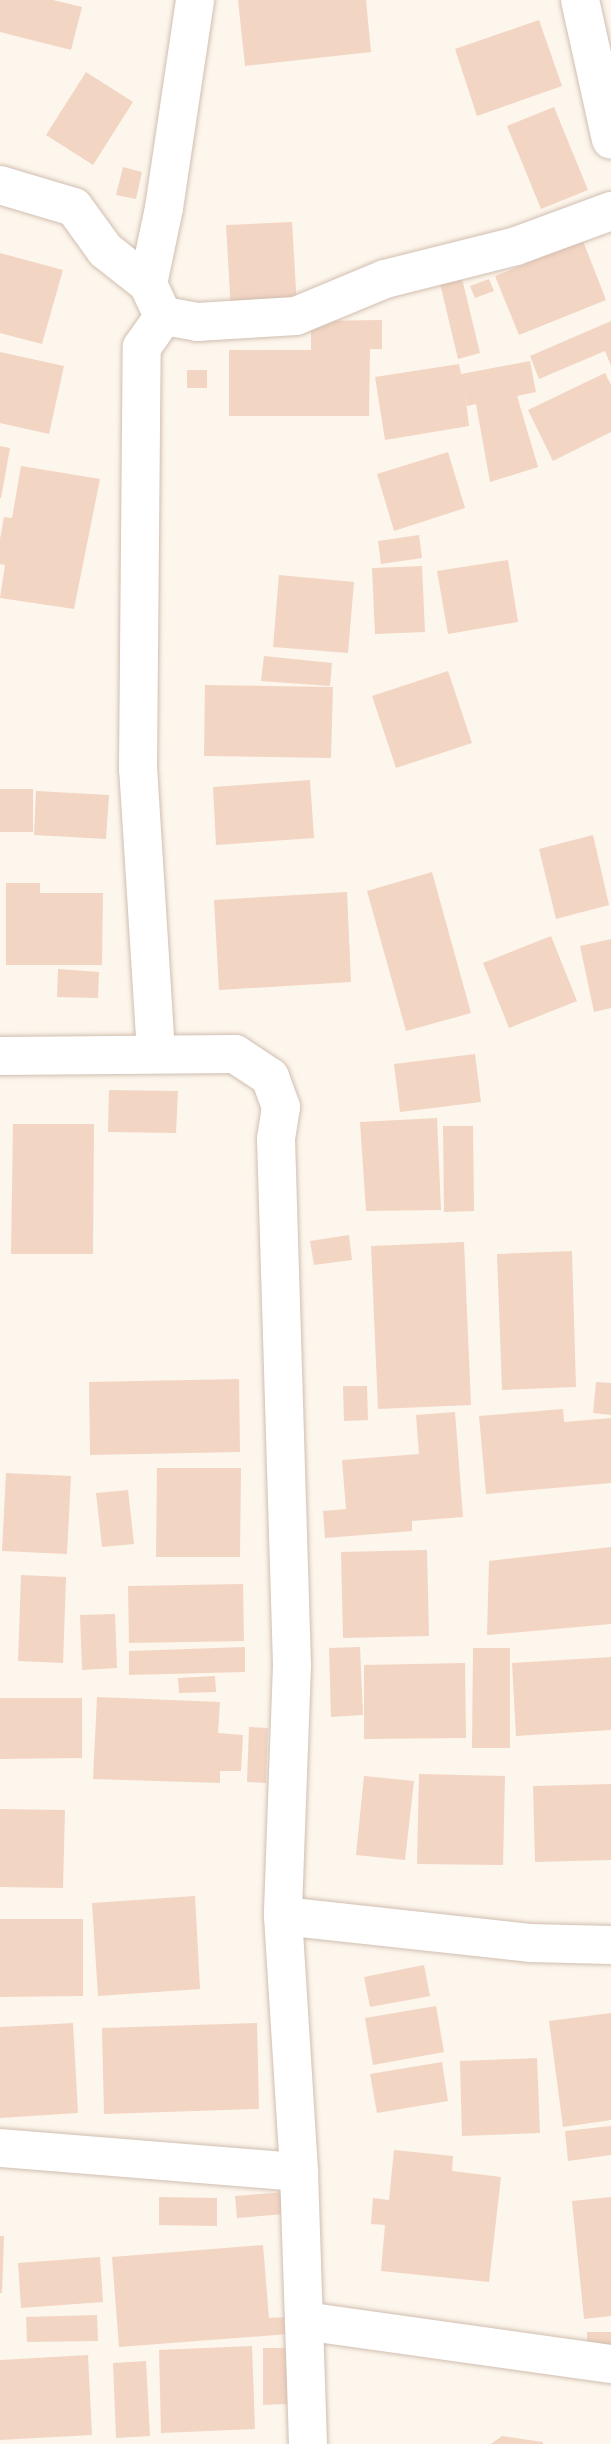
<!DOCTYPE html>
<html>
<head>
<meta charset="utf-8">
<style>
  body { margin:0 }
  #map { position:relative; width:611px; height:2444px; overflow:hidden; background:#fdf6ec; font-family:"Alegreya Sans",sans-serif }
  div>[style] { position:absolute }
  .building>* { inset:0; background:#f3d5c3 }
  .roads { filter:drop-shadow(0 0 2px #d1beb0) drop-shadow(0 0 2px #d1beb0) }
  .minor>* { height:38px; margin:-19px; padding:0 19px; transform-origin:19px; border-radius:19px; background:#fff }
  .tertiary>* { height:38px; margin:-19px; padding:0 19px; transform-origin:19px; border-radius:19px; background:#fff }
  span { translate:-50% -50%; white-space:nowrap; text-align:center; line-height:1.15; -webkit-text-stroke:7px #fffaf3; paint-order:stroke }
</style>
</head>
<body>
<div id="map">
  <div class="building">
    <i style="clip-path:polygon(0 0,53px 0,82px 7px,71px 50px,0 32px)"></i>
    <i style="clip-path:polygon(238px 0,366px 0,371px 52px,245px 66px)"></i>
    <i style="clip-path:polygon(539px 20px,562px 86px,477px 116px,455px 49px)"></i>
    <i style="clip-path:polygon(86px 72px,133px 102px,93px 165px,46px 135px)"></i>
    <i style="clip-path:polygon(554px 107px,588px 190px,541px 209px,507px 126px)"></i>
    <i style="clip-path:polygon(123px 167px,142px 172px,136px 199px,116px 195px)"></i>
    <i style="clip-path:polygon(292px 222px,297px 307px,231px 311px,226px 225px)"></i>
    <i style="clip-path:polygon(583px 241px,606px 300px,519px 335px,495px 276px)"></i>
    <i style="clip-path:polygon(0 253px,63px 270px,42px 344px,0 333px)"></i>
    <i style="clip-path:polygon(459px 266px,480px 353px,458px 359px,437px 271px)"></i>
    <i style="clip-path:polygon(489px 279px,494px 291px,475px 298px,470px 286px)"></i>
    <i style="clip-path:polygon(382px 320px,382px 349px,370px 349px,369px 416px,229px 416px,229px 350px,311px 350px,311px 321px)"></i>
    <i style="clip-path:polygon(611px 321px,611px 366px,605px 351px,539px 379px,530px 356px)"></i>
    <i style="clip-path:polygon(0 352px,64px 366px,49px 434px,0 423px)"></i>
    <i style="clip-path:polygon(530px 361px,536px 392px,517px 396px,538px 467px,490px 482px,476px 404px,467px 406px,465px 392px,469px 426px,385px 440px,375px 377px,459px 364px,461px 374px)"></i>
    <i style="clip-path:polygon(187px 370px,207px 370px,207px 388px,187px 388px)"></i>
    <i style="clip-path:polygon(605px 373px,611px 385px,611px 432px,553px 461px,528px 410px)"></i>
    <i style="clip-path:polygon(0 446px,10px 448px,1px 498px,0 498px)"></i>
    <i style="clip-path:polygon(448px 452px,465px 508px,394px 531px,377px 474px)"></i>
    <i style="clip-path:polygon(21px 466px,100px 479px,74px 609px,0 598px,5px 565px,0 564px,0 539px,4px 517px,12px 518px)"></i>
    <i style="clip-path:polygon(419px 535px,422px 558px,381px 564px,378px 541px)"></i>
    <i style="clip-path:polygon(508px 560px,518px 622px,448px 634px,437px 571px)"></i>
    <i style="clip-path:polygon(422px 566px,425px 632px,375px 634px,372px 568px)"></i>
    <i style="clip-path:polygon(279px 575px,354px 582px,348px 653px,273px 647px)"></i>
    <i style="clip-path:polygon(264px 656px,332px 663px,330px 686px,261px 681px)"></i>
    <i style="clip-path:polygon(448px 671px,472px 743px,396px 768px,372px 696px)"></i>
    <i style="clip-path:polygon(205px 685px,333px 687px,331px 758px,204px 756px)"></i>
    <i style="clip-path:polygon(310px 780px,314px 838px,216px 845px,213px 787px)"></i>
    <i style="clip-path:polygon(0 789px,33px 789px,33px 832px,0 832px)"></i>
    <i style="clip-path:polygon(36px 791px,109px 795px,106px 839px,34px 835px)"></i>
    <i style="clip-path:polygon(593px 835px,609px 905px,556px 919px,539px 849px)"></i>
    <i style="clip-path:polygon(432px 872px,471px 1013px,406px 1031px,367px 891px)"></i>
    <i style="clip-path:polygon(6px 883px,40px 883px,40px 893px,103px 893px,102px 965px,6px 965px)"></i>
    <i style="clip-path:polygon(347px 892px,351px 982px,219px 990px,214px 900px)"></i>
    <i style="clip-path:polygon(551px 936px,577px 1001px,509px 1028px,483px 963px)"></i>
    <i style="clip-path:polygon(611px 939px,611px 1008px,594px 1012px,580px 946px)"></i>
    <i style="clip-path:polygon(58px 969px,99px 972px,98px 998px,57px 997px)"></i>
    <i style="clip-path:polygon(475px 1054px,481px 1102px,400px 1112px,394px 1064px)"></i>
    <i style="clip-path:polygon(109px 1090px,178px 1091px,176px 1133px,108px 1132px)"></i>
    <i style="clip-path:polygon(437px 1118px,441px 1210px,366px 1211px,360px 1122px)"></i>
    <i style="clip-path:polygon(13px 1124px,94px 1124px,93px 1254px,11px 1254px)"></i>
    <i style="clip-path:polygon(443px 1126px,473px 1126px,474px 1211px,444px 1212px)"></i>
    <i style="clip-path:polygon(349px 1235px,352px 1260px,314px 1265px,310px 1241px)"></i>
    <i style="clip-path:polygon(464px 1242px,471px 1405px,378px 1409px,371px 1246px)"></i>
    <i style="clip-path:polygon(572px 1251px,576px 1387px,502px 1390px,497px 1254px)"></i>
    <i style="clip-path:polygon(239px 1379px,240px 1452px,90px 1455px,89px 1382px)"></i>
    <i style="clip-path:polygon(596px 1382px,611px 1383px,611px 1415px,593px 1413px)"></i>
    <i style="clip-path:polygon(343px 1386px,367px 1386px,368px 1420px,344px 1421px)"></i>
    <i style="clip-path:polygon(563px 1409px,564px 1422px,611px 1418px,611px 1483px,486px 1494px,479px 1416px)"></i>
    <i style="clip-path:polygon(455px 1412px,463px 1517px,412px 1521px,412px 1531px,325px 1538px,323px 1511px,346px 1509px,342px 1460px,419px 1454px,416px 1415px)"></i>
    <i style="clip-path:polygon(157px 1468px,241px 1468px,240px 1557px,156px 1557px)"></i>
    <i style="clip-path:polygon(6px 1473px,71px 1476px,67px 1554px,2px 1551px)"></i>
    <i style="clip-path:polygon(128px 1490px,134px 1544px,102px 1547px,96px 1493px)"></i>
    <i style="clip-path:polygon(611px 1547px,611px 1624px,487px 1635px,489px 1561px)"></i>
    <i style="clip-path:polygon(427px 1550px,429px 1636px,343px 1638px,341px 1552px)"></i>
    <i style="clip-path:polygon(21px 1575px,66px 1577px,63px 1663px,18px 1661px)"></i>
    <i style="clip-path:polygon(243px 1584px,244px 1641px,129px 1643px,128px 1586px)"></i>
    <i style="clip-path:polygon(115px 1614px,117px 1668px,82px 1670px,80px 1615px)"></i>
    <i style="clip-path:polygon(245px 1647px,245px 1672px,129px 1675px,129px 1651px)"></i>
    <i style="clip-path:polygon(360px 1647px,363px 1715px,331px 1717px,329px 1648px)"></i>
    <i style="clip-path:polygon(473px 1648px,510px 1648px,510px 1748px,472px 1748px)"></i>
    <i style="clip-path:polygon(611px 1657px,611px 1730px,516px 1736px,512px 1663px)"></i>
    <i style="clip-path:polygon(465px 1663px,466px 1738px,364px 1739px,364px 1665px)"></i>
    <i style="clip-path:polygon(215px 1676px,216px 1692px,179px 1693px,178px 1678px)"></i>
    <i style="clip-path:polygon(97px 1697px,220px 1702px,218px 1733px,243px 1735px,241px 1771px,220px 1771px,220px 1783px,93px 1779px)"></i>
    <i style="clip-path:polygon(0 1698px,82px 1698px,82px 1758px,0 1759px)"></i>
    <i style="clip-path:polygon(249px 1727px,268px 1728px,266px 1783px,247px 1782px)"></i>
    <i style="clip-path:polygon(419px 1774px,505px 1776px,503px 1865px,417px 1864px)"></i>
    <i style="clip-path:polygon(364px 1776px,414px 1781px,405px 1860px,356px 1855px)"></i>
    <i style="clip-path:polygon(611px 1784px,611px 1860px,535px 1862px,533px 1786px)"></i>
    <i style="clip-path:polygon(0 1809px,65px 1810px,63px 1888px,0 1887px)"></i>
    <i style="clip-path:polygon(195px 1896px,200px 1989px,98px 1996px,92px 1903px)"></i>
    <i style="clip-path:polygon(0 1919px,83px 1919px,83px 1996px,0 1997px)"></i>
    <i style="clip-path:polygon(424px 1965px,430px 1996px,370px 2007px,364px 1977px)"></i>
    <i style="clip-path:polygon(436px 2006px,444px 2052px,373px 2065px,365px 2018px)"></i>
    <i style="clip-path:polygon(611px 2013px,611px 2120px,563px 2127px,549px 2021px)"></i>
    <i style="clip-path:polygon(73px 2023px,78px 2113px,0 2118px,0 2027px)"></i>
    <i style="clip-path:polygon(257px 2023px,259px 2109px,104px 2114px,102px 2028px)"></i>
    <i style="clip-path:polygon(537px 2058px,540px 2133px,462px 2136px,460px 2061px)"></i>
    <i style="clip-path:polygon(442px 2062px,448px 2101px,377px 2113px,370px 2074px)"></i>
    <i style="clip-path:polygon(611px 2126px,611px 2155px,568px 2161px,565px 2131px)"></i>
    <i style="clip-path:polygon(394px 2150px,453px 2156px,452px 2171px,501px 2177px,489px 2282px,381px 2271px,385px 2225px,371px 2224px,373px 2198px,389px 2200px)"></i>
    <i style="clip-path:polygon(284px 2192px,286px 2214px,237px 2218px,235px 2196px)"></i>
    <i style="clip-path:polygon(159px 2197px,217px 2198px,217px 2226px,159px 2225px)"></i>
    <i style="clip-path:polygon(611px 2197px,611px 2316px,584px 2319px,572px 2201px)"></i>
    <i style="clip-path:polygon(0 2236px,4px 2236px,2px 2293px,0 2293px)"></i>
    <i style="clip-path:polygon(263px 2245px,269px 2318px,288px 2317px,289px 2334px,119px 2347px,112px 2257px)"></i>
    <i style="clip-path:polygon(100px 2257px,103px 2302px,21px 2308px,18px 2263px)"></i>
    <i style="clip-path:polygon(97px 2315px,98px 2341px,27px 2342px,26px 2317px)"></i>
    <i style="clip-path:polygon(587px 2332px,611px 2332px,611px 2347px,587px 2347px)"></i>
    <i style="clip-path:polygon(252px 2346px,255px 2429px,161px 2433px,159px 2350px)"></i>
    <i style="clip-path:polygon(263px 2348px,288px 2348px,287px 2404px,263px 2405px)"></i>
    <i style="clip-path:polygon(88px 2355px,92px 2435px,0 2440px,0 2360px)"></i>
    <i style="clip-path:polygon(146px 2361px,150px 2436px,116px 2438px,113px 2363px)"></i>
    <i style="clip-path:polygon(502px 2436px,543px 2442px,543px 2444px,491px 2444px)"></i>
  </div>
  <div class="roads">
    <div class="minor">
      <i style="left:580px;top:0;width:143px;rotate:77.5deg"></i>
      <i style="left:0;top:185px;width:77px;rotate:16.6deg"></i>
      <i style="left:74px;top:207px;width:53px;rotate:54.2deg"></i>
      <i style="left:105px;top:250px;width:55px;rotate:38.3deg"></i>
      <i style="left:148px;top:284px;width:23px;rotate:65deg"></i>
      <i style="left:148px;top:284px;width:78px;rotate:-78.1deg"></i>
      <i style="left:164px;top:208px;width:210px;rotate:-81.5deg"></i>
      <i style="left:156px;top:1053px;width:284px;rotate:-93.6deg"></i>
      <i style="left:138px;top:770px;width:423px;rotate:-89.5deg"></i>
      <i style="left:142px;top:347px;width:38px;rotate:-55deg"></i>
      <i style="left:164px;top:316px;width:34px;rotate:10deg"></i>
      <i style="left:197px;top:322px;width:99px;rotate:-3.5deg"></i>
      <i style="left:296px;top:316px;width:96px;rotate:-22.6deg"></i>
      <i style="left:385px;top:279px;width:135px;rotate:-14.1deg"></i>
      <i style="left:516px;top:246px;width:101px;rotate:-20.2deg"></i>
      <i style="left:283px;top:1916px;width:248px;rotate:6.2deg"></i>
      <i style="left:530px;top:1943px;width:81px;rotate:1.4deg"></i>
      <i style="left:0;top:2148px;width:300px;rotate:4.6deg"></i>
      <i style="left:304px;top:2321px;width:310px;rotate:8deg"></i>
    </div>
    <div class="tertiary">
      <i style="left:0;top:1056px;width:235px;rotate:-0.5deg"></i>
      <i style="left:235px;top:1054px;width:42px;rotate:33.3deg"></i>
      <i style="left:270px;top:1077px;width:32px;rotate:70deg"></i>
      <i style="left:281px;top:1107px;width:32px;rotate:99deg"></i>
      <i style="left:276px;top:1139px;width:526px;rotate:88.26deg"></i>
      <i style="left:292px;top:1665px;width:251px;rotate:92.1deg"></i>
      <i style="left:283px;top:1916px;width:256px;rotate:86.4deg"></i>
      <i style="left:299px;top:2172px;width:272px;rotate:88.1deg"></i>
    </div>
  </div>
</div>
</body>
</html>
